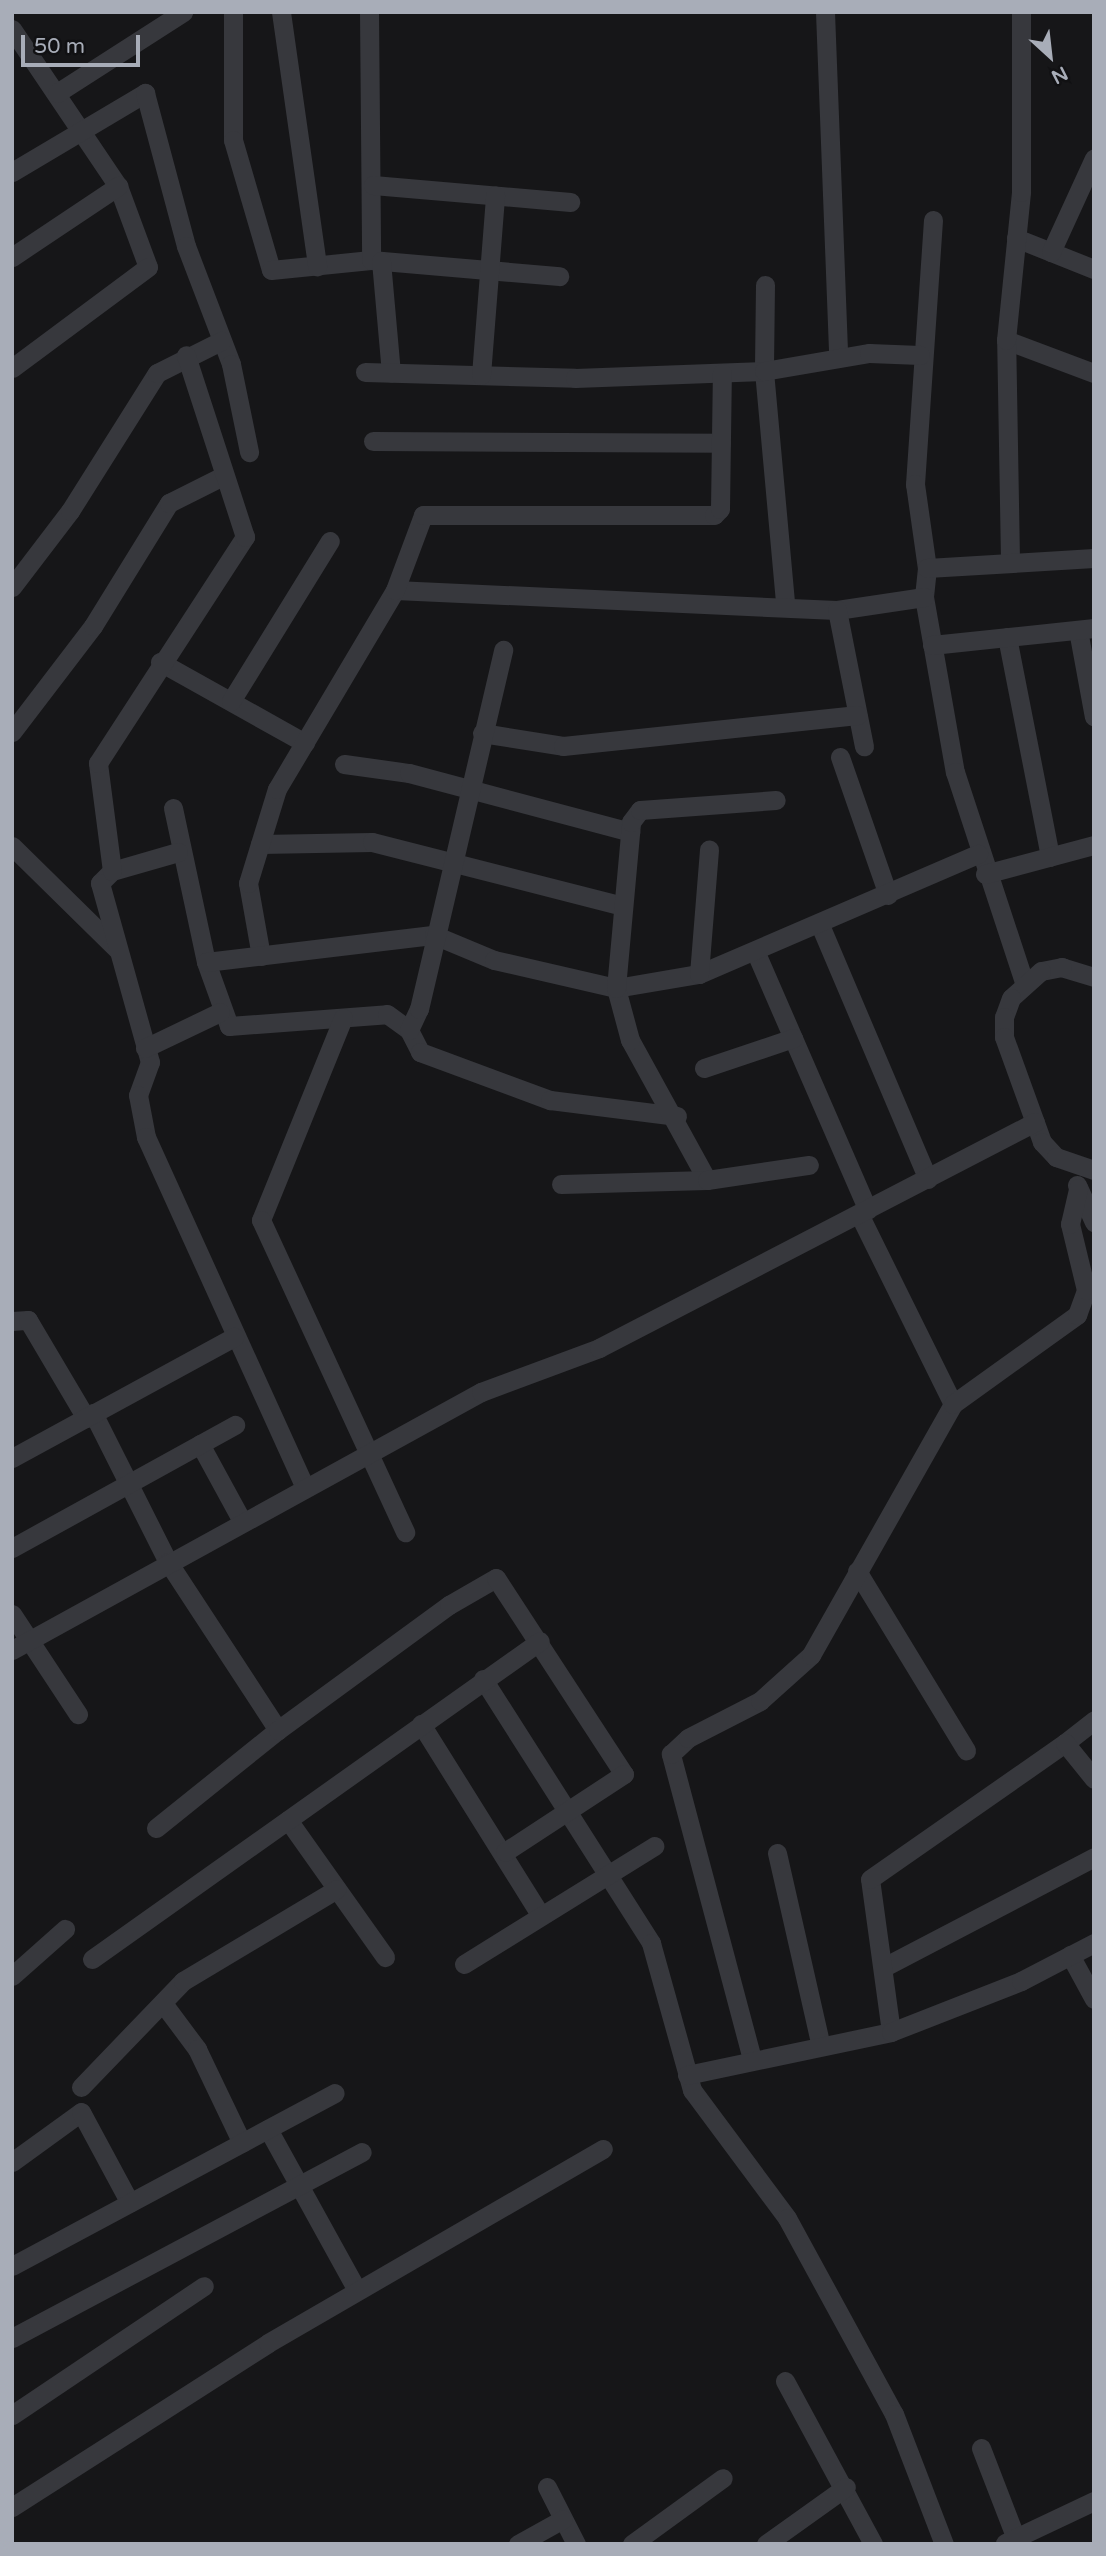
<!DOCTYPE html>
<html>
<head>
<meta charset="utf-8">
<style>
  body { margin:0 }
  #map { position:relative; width:1106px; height:2556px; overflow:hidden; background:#161618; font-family:"Varela Round",sans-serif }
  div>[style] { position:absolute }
  .minor>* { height:19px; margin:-9.5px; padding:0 9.5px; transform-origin:9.5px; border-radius:9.5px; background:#37383d }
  span { translate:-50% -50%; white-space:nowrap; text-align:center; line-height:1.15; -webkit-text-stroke:6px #111113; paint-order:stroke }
  .frame { position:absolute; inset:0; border:14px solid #a8adb8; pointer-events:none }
  .north { position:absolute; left:1015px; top:21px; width:70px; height:70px; -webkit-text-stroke:5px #111113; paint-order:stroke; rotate:153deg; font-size:19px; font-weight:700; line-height:28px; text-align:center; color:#a8adb8 }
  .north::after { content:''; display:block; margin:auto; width:24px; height:32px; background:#a8adb8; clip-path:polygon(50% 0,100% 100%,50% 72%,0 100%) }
  .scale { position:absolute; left:21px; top:35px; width:119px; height:32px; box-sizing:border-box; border:4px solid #a8adb8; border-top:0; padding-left:9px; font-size:21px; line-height:24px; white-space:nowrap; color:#a8adb8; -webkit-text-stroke:5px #111113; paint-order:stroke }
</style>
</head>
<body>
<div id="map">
  <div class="minor">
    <i style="left:233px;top:12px;width:128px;rotate:90deg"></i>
    <i style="left:233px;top:140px;width:135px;rotate:73.7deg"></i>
    <i style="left:271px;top:270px;width:100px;rotate:-5.7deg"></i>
    <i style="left:371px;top:260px;width:189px;rotate:4.9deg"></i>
    <i style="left:281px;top:12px;width:257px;rotate:81.9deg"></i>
    <i style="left:369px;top:12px;width:248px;rotate:89.5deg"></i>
    <i style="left:825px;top:12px;width:346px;rotate:87.8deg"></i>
    <i style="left:12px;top:29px;width:189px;rotate:56deg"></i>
    <i style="left:118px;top:186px;width:86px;rotate:69.7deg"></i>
    <i style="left:148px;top:267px;width:169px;rotate:143.4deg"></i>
    <i style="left:57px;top:93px;width:150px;rotate:-32.7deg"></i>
    <i style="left:12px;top:172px;width:155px;rotate:-30.7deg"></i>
    <i style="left:145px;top:93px;width:158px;rotate:75deg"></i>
    <i style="left:186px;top:246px;width:126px;rotate:69.1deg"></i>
    <i style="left:231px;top:364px;width:90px;rotate:78.4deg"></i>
    <i style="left:373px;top:185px;width:198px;rotate:4.9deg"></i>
    <i style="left:933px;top:220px;width:265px;rotate:93.9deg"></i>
    <i style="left:915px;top:484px;width:85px;rotate:81.9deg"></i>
    <i style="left:927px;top:568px;width:29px;rotate:96deg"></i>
    <i style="left:924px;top:597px;width:178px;rotate:80deg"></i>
    <i style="left:955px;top:772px;width:221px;rotate:71.8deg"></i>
    <i style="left:1016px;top:238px;width:84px;rotate:21.7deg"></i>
    <i style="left:1051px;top:252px;width:103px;rotate:-65.4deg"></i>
    <i style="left:12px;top:257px;width:128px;rotate:-33.8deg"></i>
    <i style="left:381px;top:261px;width:112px;rotate:84.9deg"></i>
    <i style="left:765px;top:285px;width:86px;rotate:90.7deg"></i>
    <i style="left:764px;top:371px;width:234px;rotate:84.8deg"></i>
    <i style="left:1006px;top:340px;width:94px;rotate:20.6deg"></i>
    <i style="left:365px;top:372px;width:210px;rotate:1.6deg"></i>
    <i style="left:575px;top:378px;width:189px;rotate:-2.1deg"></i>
    <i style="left:764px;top:371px;width:107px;rotate:-9.7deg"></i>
    <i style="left:869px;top:353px;width:51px;rotate:2.2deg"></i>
    <i style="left:481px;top:375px;width:180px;rotate:-85.5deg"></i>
    <i style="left:373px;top:441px;width:348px;rotate:0.3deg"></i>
    <i style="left:1010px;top:560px;width:220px;rotate:-91deg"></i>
    <i style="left:1006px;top:340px;width:149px;rotate:-84.2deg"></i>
    <i style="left:1021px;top:192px;width:180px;rotate:-90deg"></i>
    <i style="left:927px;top:568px;width:167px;rotate:-3.4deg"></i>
    <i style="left:12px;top:587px;width:96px;rotate:-52.7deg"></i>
    <i style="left:70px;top:511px;width:163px;rotate:-57.8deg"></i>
    <i style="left:157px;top:373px;width:72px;rotate:-26.6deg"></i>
    <i style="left:395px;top:590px;width:442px;rotate:2.6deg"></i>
    <i style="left:837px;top:610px;width:88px;rotate:-8.5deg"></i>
    <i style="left:837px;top:610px;width:139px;rotate:78.8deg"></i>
    <i style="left:1078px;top:630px;width:88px;rotate:79.6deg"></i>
    <i style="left:1007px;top:637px;width:224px;rotate:78.9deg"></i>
    <i style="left:932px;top:645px;width:163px;rotate:-6deg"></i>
    <i style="left:160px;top:662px;width:166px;rotate:29.2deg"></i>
    <i style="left:231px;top:701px;width:188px;rotate:-58.3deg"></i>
    <i style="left:12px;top:732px;width:133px;rotate:-52.6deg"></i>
    <i style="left:93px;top:626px;width:145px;rotate:-58.3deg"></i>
    <i style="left:169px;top:503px;width:58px;rotate:-26.6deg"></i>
    <i style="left:482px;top:733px;width:82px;rotate:9.1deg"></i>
    <i style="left:563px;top:746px;width:296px;rotate:-6deg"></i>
    <i style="left:840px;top:757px;width:146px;rotate:70.8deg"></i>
    <i style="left:344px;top:764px;width:66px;rotate:7.9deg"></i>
    <i style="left:409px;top:773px;width:229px;rotate:14.9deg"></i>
    <i style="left:173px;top:808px;width:157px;rotate:77.9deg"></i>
    <i style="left:206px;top:962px;width:68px;rotate:70.2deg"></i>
    <i style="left:229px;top:1026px;width:158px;rotate:-4.3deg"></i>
    <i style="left:387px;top:1014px;width:27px;rotate:36deg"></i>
    <i style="left:409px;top:1030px;width:25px;rotate:63deg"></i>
    <i style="left:420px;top:1052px;width:139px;rotate:20.3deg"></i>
    <i style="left:550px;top:1100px;width:128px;rotate:7.2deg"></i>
    <i style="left:260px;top:844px;width:112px;rotate:-1deg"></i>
    <i style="left:372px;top:842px;width:259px;rotate:14.3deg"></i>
    <i style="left:12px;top:846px;width:148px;rotate:44.5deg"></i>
    <i style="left:178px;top:852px;width:69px;rotate:163.9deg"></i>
    <i style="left:112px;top:871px;width:17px;rotate:135deg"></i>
    <i style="left:100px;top:883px;width:186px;rotate:74.4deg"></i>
    <i style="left:150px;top:1062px;width:35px;rotate:110deg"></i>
    <i style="left:138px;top:1095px;width:43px;rotate:79.2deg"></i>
    <i style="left:146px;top:1137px;width:384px;rotate:65.6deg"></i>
    <i style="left:112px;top:871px;width:109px;rotate:-97.4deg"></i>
    <i style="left:98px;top:763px;width:270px;rotate:-57deg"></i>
    <i style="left:245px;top:537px;width:191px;rotate:-108deg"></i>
    <i style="left:985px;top:874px;width:113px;rotate:-14.9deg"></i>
    <i style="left:820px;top:925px;width:276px;rotate:67deg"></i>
    <i style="left:756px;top:953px;width:280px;rotate:66.5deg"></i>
    <i style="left:261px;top:956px;width:74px;rotate:-100.1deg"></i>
    <i style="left:248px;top:883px;width:98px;rotate:-72.9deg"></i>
    <i style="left:277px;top:789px;width:231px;rotate:-59.3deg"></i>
    <i style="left:395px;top:590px;width:80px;rotate:-69.5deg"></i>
    <i style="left:423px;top:515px;width:291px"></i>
    <i style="left:714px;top:515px;width:8px;rotate:-45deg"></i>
    <i style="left:720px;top:509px;width:136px;rotate:-89.2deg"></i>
    <i style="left:206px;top:962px;width:230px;rotate:-6.8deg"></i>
    <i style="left:434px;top:935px;width:65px;rotate:22.6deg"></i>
    <i style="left:494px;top:960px;width:125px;rotate:12.9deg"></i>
    <i style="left:616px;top:988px;width:84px;rotate:-9.6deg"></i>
    <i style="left:699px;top:974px;width:304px;rotate:-23.3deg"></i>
    <i style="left:699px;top:974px;width:125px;rotate:-85.4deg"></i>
    <i style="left:1094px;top:977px;width:34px;rotate:-163deg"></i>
    <i style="left:1062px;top:967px;width:21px;rotate:169deg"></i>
    <i style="left:1041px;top:971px;width:40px;rotate:138deg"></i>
    <i style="left:1011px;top:998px;width:20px;rotate:110deg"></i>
    <i style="left:1004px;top:1017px;width:20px;rotate:90deg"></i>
    <i style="left:1004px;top:1037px;width:112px;rotate:70.1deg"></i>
    <i style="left:1042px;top:1142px;width:21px;rotate:47deg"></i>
    <i style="left:1056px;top:1157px;width:40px;rotate:18.9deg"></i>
    <i style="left:343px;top:1018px;width:218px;rotate:112.1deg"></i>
    <i style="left:261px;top:1220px;width:344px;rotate:65.2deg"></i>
    <i style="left:409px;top:1030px;width:23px;rotate:-65deg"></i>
    <i style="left:419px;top:1009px;width:369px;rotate:-76.8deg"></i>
    <i style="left:145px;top:1048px;width:83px;rotate:-25.6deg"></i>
    <i style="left:704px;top:1068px;width:94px;rotate:-18.6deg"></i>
    <i style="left:707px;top:1180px;width:160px;rotate:-118.8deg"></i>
    <i style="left:630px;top:1040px;width:54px;rotate:-105.1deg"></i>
    <i style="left:616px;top:988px;width:167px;rotate:-84.8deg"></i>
    <i style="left:631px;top:822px;width:15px;rotate:-53deg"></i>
    <i style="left:640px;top:810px;width:136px;rotate:-4.2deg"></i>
    <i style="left:561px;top:1184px;width:146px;rotate:-1.6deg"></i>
    <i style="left:707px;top:1180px;width:103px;rotate:-8.4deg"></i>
    <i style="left:1077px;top:1185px;width:41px;rotate:65.3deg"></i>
    <i style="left:859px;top:1214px;width:212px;rotate:63.7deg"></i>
    <i style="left:12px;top:1321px;width:16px;rotate:-4deg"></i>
    <i style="left:28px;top:1320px;width:114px;rotate:59.4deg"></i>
    <i style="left:93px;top:1413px;width:167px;rotate:63.3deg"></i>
    <i style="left:168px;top:1562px;width:201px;rotate:56.8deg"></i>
    <i style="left:200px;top:1444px;width:88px;rotate:61.4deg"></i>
    <i style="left:12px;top:1458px;width:253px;rotate:-28.6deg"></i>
    <i style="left:12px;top:1548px;width:255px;rotate:-28.9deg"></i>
    <i style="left:857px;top:1571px;width:210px;rotate:58.7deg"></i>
    <i style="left:12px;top:1614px;width:120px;rotate:56.6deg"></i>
    <i style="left:12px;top:1650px;width:535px;rotate:-28.82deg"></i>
    <i style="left:481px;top:1392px;width:126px;rotate:-20.4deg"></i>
    <i style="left:599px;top:1348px;width:491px;rotate:-27.4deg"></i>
    <i style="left:483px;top:1679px;width:313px;rotate:57.5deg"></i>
    <i style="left:651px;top:1943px;width:153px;rotate:74.4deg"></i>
    <i style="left:692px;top:2090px;width:159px;rotate:53.4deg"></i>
    <i style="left:787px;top:2218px;width:223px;rotate:61.4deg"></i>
    <i style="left:894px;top:2414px;width:139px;rotate:69deg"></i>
    <i style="left:421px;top:1724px;width:226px;rotate:58deg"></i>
    <i style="left:1065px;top:1743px;width:37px;rotate:-38deg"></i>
    <i style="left:288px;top:1820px;width:168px;rotate:54.7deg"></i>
    <i style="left:156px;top:1828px;width:156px;rotate:-38.8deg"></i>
    <i style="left:278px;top:1730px;width:212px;rotate:-36.2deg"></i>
    <i style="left:449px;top:1605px;width:54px;rotate:-29.9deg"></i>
    <i style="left:496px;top:1578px;width:234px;rotate:56.9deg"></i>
    <i style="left:624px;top:1774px;width:142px;rotate:146.8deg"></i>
    <i style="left:777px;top:1853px;width:198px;rotate:77.2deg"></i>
    <i style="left:1070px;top:1955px;width:50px;rotate:61.4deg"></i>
    <i style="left:92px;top:1959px;width:549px;rotate:-35.37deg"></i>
    <i style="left:464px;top:1964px;width:224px;rotate:-31.8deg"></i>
    <i style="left:884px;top:1967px;width:237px;rotate:-27.6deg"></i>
    <i style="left:12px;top:1976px;width:71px;rotate:-41.6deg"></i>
    <i style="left:165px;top:2006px;width:54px;rotate:53.3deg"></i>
    <i style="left:197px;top:2049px;width:104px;rotate:64.4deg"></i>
    <i style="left:891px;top:2032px;width:154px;rotate:-97.8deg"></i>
    <i style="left:870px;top:1879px;width:238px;rotate:-34.9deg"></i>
    <i style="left:1065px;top:1743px;width:46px;rotate:51.1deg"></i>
    <i style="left:752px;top:2059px;width:316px;rotate:-104.9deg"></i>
    <i style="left:671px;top:1754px;width:23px;rotate:-43deg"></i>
    <i style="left:688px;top:1738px;width:81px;rotate:-27.2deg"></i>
    <i style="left:760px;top:1701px;width:69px;rotate:-42deg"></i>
    <i style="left:811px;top:1655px;width:288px;rotate:-60.5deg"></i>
    <i style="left:953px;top:1404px;width:153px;rotate:-35.7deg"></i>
    <i style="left:1077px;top:1315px;width:27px;rotate:-70deg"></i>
    <i style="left:1086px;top:1290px;width:68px;rotate:-103.6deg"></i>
    <i style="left:1070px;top:1224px;width:37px;rotate:-77deg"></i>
    <i style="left:687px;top:2075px;width:208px;rotate:-11.9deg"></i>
    <i style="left:891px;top:2032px;width:140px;rotate:-21.4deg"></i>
    <i style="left:1021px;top:1981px;width:82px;rotate:-27.5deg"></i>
    <i style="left:81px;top:2087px;width:147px;rotate:-46.1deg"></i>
    <i style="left:183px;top:1981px;width:179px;rotate:-30.9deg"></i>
    <i style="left:268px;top:2129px;width:184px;rotate:61.1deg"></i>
    <i style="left:12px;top:2162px;width:85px;rotate:-35.9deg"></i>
    <i style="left:81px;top:2112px;width:103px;rotate:61.7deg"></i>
    <i style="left:12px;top:2266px;width:366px;rotate:-28.2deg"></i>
    <i style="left:12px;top:2338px;width:396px;rotate:-28deg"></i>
    <i style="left:785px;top:2381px;width:185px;rotate:61.6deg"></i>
    <i style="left:12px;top:2415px;width:231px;rotate:-33.9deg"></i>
    <i style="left:981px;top:2448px;width:103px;rotate:68.9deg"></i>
    <i style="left:547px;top:2487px;width:64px;rotate:63deg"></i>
    <i style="left:12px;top:2507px;width:304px;rotate:-32.6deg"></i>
    <i style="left:268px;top:2343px;width:387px;rotate:-30.1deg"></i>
    <i style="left:1005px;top:2543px;width:98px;rotate:-25.3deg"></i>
    <i style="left:518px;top:2544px;width:51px;rotate:-29.1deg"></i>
    <i style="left:632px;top:2544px;width:112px;rotate:-36deg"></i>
    <i style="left:766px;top:2544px;width:98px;rotate:-35.5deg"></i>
  </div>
  <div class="frame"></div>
  <div class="north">N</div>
  <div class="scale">50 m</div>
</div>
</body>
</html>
